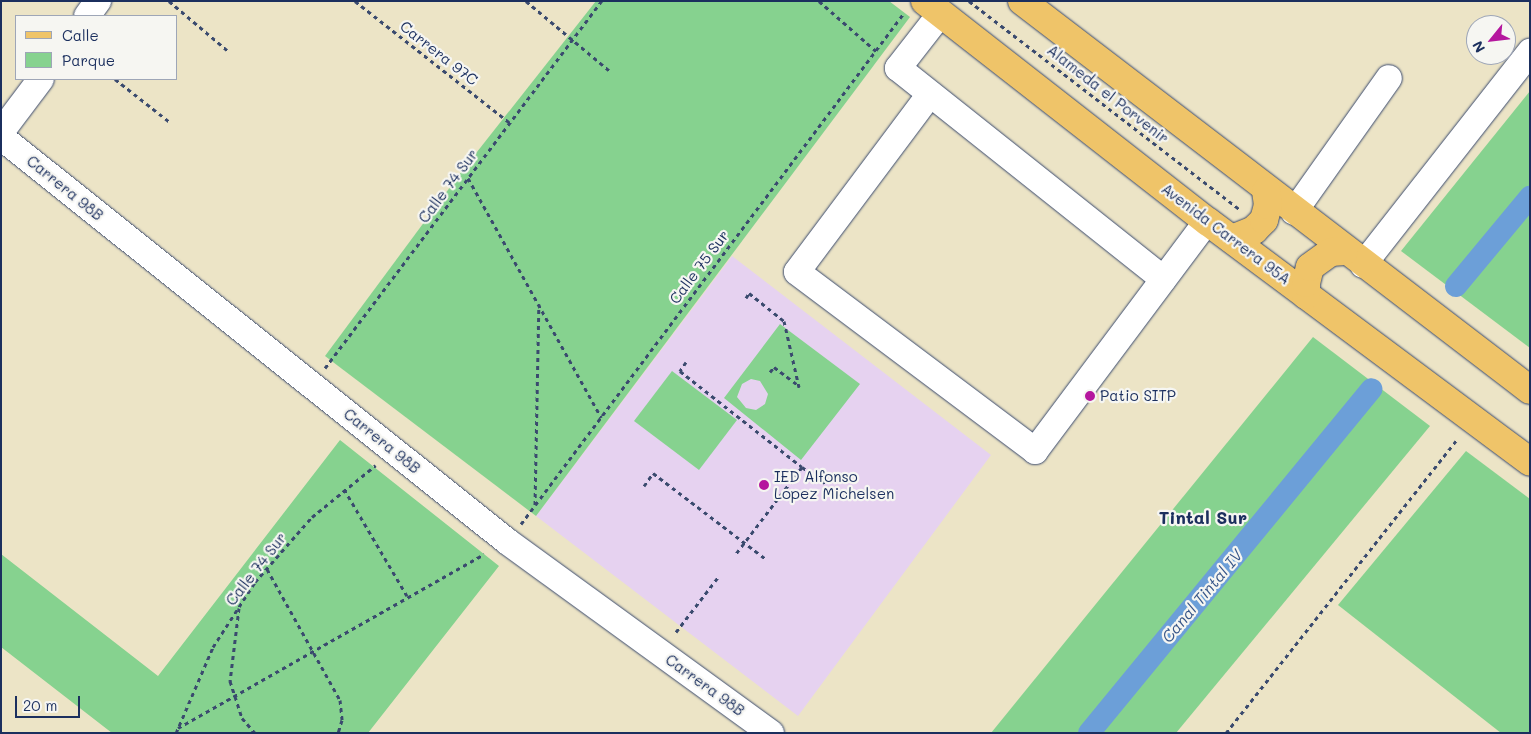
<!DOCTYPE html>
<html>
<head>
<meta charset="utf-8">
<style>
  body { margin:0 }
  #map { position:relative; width:1531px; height:734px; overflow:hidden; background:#ece4c6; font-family:Mali,sans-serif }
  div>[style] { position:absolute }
  .built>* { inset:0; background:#e6d2f0 }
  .green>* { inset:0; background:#86d28f }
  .canal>* { height:22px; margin:-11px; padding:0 11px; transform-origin:11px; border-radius:11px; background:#6c9fd8 }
  .path>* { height:3px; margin-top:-1.5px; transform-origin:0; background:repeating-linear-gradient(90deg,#3a4a6e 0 4px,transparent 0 8px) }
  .roads { filter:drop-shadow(0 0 1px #3a4a6e) drop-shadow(0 0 1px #3a4a6e) }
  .minor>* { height:26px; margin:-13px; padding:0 13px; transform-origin:13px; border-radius:13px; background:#fff }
  .major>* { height:28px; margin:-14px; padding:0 14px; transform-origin:14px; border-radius:14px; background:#efc469 }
  .dots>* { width:14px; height:14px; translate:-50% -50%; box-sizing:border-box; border:2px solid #f6f6f2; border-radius:50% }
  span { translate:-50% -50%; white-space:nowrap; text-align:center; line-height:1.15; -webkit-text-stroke:4.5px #f6f6f2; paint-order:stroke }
  .street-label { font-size:15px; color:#1b2f5e }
  .poi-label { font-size:15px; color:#1b2f5e }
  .left { translate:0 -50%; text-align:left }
  .water-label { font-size:16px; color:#375689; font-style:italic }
  .quarter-label { font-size:18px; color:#1b2f5e; font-weight:700 }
  .frame { position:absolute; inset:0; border:2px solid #1b2f5e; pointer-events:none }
  .legend { position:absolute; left:15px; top:15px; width:162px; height:65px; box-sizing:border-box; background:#f6f6f2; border:1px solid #9ea6b7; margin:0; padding:6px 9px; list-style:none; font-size:15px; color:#1b2f5e }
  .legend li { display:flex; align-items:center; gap:10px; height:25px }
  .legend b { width:25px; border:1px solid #9ea6b7 }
  .north { position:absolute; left:1466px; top:15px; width:50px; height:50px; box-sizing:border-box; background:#f6f6f2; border:1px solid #9ea6b7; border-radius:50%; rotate:241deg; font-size:14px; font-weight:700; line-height:20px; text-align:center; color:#1b2f5e }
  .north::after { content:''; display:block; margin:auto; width:18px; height:22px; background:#b5179e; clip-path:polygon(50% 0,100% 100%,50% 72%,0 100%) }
  .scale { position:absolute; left:15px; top:696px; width:65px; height:22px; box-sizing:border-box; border:2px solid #1b2f5e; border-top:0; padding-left:6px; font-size:15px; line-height:18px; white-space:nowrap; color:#1b2f5e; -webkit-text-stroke:4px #f6f6f2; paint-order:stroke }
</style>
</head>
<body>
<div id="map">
  <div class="built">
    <i style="clip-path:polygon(732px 256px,991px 455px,798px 716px,536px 516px)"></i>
  </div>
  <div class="green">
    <i style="clip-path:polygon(596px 1px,889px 1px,910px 17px,536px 516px,325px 356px,462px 171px)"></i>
    <i style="clip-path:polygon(1530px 91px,1530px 348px,1401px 251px)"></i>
    <i style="clip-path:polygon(evenodd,780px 324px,860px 384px,801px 460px,724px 398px,780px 324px,751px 379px,760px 381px,768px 394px,765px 404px,756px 410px,746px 408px,737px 397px,742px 384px,751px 379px)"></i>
    <i style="clip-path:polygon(1313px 337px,1430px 426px,1176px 733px,991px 733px)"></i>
    <i style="clip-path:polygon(672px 371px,737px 420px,699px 470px,634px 421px)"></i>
    <i style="clip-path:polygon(340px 440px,499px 566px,368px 733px,112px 733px,1px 647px,1px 554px,158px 676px)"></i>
    <i style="clip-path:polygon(1466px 451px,1530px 499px,1530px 733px,1501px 733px,1338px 605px)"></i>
  </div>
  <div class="canal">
    <i style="left:1456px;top:286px;width:116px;rotate:-50.3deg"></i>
    <i style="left:1089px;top:733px;width:445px;rotate:-50.6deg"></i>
  </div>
  <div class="path">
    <i style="left:169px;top:1px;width:76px;rotate:40.2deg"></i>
    <i style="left:355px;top:1px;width:197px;rotate:38.2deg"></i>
    <i style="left:526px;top:1px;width:111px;rotate:39.9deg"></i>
    <i style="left:819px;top:1px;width:76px;rotate:41.3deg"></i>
    <i style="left:969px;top:1px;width:342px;rotate:37.6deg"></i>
    <i style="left:115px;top:79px;width:71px;rotate:38.2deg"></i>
    <i style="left:468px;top:178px;width:274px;rotate:60.9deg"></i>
    <i style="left:746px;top:298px;width:6px;rotate:-59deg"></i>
    <i style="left:749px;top:293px;width:45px;rotate:38.7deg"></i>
    <i style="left:784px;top:321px;width:68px;rotate:77.2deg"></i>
    <i style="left:686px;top:362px;width:11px;rotate:124deg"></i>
    <i style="left:680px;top:371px;width:155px;rotate:38.2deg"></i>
    <i style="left:802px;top:467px;width:111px;rotate:127.3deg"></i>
    <i style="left:325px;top:368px;width:460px;rotate:-53deg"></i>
    <i style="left:770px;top:372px;width:6px;rotate:-51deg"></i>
    <i style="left:774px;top:367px;width:31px;rotate:37deg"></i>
    <i style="left:802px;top:467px;width:29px;rotate:35deg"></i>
    <i style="left:644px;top:486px;width:16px;rotate:-55deg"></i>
    <i style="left:653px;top:473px;width:143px;rotate:37.3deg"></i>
    <i style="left:344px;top:489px;width:124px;rotate:59.5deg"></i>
    <i style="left:535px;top:505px;width:201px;rotate:-88.9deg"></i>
    <i style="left:521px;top:524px;width:639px;rotate:-53.15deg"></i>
    <i style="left:267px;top:569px;width:150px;rotate:60.9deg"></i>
    <i style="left:340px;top:700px;width:20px;rotate:84deg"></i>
    <i style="left:342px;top:720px;width:14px;rotate:107deg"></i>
    <i style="left:239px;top:608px;width:74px;rotate:97deg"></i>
    <i style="left:230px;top:681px;width:39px;rotate:72deg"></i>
    <i style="left:242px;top:718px;width:20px;rotate:49deg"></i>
    <i style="left:676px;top:632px;width:71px;rotate:-52.5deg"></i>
    <i style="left:178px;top:728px;width:352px;rotate:-29.6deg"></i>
    <i style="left:176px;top:733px;width:94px;rotate:-66.7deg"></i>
    <i style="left:213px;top:647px;width:77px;rotate:-57.1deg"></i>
    <i style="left:255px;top:582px;width:86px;rotate:-48.8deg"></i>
    <i style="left:312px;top:517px;width:82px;rotate:-39.1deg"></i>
    <i style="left:1226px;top:733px;width:374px;rotate:-51.8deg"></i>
  </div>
  <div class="roads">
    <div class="minor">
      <i style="left:941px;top:13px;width:70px;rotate:128deg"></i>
      <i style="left:898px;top:68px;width:339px;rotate:38.5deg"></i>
      <i style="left:87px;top:16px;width:19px;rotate:-54deg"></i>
      <i style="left:930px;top:94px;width:222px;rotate:126.8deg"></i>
      <i style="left:797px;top:272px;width:298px;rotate:36.9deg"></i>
      <i style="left:1035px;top:451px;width:287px;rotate:-53.2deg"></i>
      <i style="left:1px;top:132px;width:66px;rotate:-53deg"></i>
      <i style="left:1px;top:137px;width:649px;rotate:38.62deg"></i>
      <i style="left:508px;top:542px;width:325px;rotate:36deg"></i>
      <i style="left:1294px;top:212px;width:164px;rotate:-54.7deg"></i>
      <i style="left:1363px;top:265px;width:271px;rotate:-51.9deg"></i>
    </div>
    <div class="major">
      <i style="left:925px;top:1px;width:358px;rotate:38deg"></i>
      <i style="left:1207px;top:221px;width:403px;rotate:36.7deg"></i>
      <i style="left:1022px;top:1px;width:640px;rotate:37.44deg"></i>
      <i style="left:1232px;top:239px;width:24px;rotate:-22deg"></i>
      <i style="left:1254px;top:230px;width:14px;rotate:-45deg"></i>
      <i style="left:1264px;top:220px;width:16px;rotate:-75deg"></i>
      <i style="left:1268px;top:205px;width:14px;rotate:-98deg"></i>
      <i style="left:1306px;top:295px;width:12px;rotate:-90deg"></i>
      <i style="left:1306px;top:283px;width:16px;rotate:-76deg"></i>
      <i style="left:1310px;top:267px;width:26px;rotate:-36deg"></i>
      <i style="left:1331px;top:252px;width:13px;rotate:-4deg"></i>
    </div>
  </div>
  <div class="dots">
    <i style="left:1090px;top:396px;background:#b5179e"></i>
    <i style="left:764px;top:485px;background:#b5179e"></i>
  </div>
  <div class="street-label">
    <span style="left:439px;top:53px;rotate:38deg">Carrera 97C</span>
    <span style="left:1108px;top:94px;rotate:38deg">Alameda el Porvenir</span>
    <span style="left:448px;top:186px;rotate:-53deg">Calle 74 Sur</span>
    <span style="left:65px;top:188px;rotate:39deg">Carrera 98B</span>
    <span style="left:1226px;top:234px;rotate:37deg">Avenida Carrera 95A</span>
    <span style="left:699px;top:267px;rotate:-53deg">Calle 75 Sur</span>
    <span style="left:382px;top:441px;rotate:39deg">Carrera 98B</span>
    <span style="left:256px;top:569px;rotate:-52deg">Calle 74 Sur</span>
    <span style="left:705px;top:685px;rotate:36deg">Carrera 98B</span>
  </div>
  <div class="poi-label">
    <span class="left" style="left:1100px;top:396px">Patio SITP</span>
    <span class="left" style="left:774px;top:485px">IED Alfonso<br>Lopez Michelsen</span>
  </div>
  <div class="water-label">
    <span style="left:1202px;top:596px;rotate:-50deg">Canal Tintal IV</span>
  </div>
  <div class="quarter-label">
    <span style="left:1203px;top:517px">Tintal Sur</span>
  </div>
  <div class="frame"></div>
  <ul class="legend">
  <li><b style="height:6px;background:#efc469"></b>Calle</li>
  <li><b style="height:14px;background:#86d28f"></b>Parque</li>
  </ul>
  <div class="north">N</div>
  <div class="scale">20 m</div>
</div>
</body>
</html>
